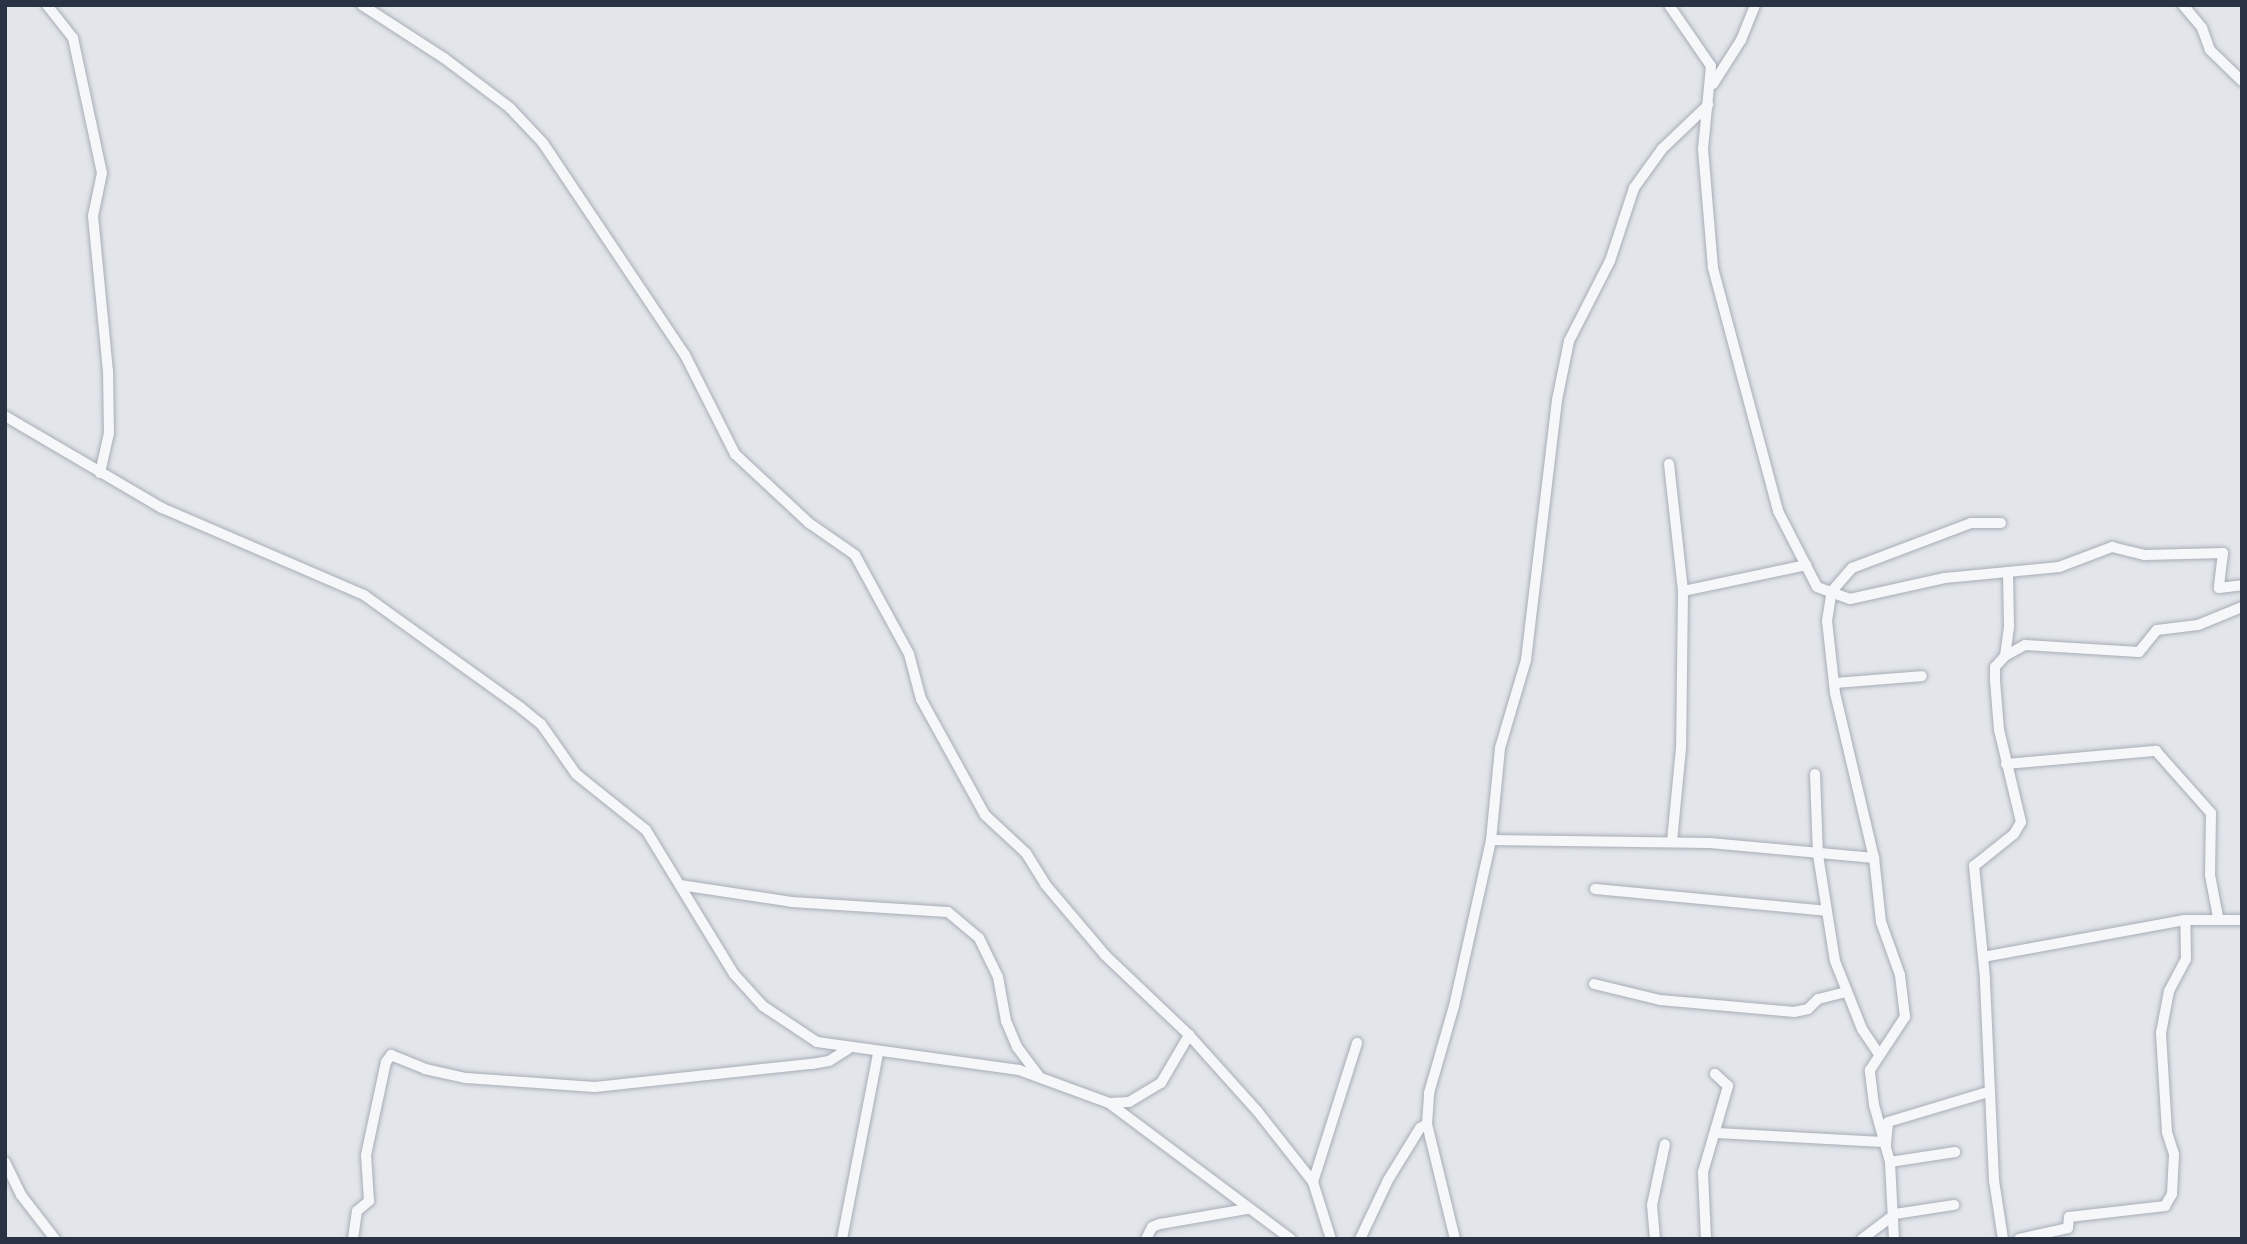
<!DOCTYPE html>
<html>
<head>
<meta charset="utf-8">
<style>
  body { margin:0 }
  #map { position:relative; width:2247px; height:1244px; overflow:hidden; background:#e2e6eb; font-family:Signika,sans-serif }
  div>[style] { position:absolute }
  .roads { filter:drop-shadow(0 0 2px #a7adb6) drop-shadow(0 0 2px #a7adb6) }
  .minor>* { height:10px; margin:-5px; padding:0 5px; transform-origin:5px; border-radius:5px; background:#f5f7f9 }
  span { translate:-50% -50%; white-space:nowrap; text-align:center; line-height:1.15; -webkit-text-stroke:7px #f2f5f8; paint-order:stroke }
  .frame { position:absolute; inset:0; border:7px solid #293344; pointer-events:none }
</style>
</head>
<body>
<div id="map">
  <div class="roads">
    <div class="minor">
      <i style="left:47px;top:5px;width:42px;rotate:51.8deg"></i>
      <i style="left:73px;top:38px;width:138px;rotate:77.9deg"></i>
      <i style="left:102px;top:173px;width:44px;rotate:101.8deg"></i>
      <i style="left:93px;top:216px;width:156px;rotate:84.5deg"></i>
      <i style="left:108px;top:371px;width:62px;rotate:89.1deg"></i>
      <i style="left:109px;top:433px;width:41px;rotate:102.7deg"></i>
      <i style="left:362px;top:5px;width:98px;rotate:32.9deg"></i>
      <i style="left:444px;top:58px;width:83px;rotate:37.1deg"></i>
      <i style="left:510px;top:108px;width:48px;rotate:46.7deg"></i>
      <i style="left:543px;top:143px;width:255px;rotate:56.2deg"></i>
      <i style="left:685px;top:355px;width:111px;rotate:63.2deg"></i>
      <i style="left:735px;top:454px;width:101px;rotate:43deg"></i>
      <i style="left:809px;top:523px;width:56px;rotate:34.8deg"></i>
      <i style="left:855px;top:555px;width:113px;rotate:61.4deg"></i>
      <i style="left:909px;top:654px;width:47px;rotate:75.1deg"></i>
      <i style="left:921px;top:699px;width:132px;rotate:61.1deg"></i>
      <i style="left:985px;top:815px;width:56px;rotate:42.8deg"></i>
      <i style="left:1026px;top:853px;width:36px;rotate:58deg"></i>
      <i style="left:1045px;top:884px;width:93px;rotate:49.8deg"></i>
      <i style="left:1105px;top:955px;width:116px;rotate:43.6deg"></i>
      <i style="left:1189px;top:1035px;width:103px;rotate:48.1deg"></i>
      <i style="left:1258px;top:1112px;width:89px;rotate:51.8deg"></i>
      <i style="left:1313px;top:1182px;width:60px;rotate:72.5deg"></i>
      <i style="left:1669px;top:5px;width:74px;rotate:55.5deg"></i>
      <i style="left:1711px;top:66px;width:83px;rotate:95.5deg"></i>
      <i style="left:1703px;top:149px;width:119px;rotate:85.2deg"></i>
      <i style="left:1713px;top:268px;width:252px;rotate:75deg"></i>
      <i style="left:1778px;top:511px;width:85px;rotate:62.8deg"></i>
      <i style="left:1817px;top:587px;width:35px;rotate:20deg"></i>
      <i style="left:1850px;top:599px;width:97px;rotate:-12.5deg"></i>
      <i style="left:1945px;top:578px;width:115px;rotate:-5.5deg"></i>
      <i style="left:2059px;top:567px;width:57px;rotate:-20.7deg"></i>
      <i style="left:2112px;top:547px;width:34px;rotate:14deg"></i>
      <i style="left:2145px;top:555px;width:78px;rotate:-1.5deg"></i>
      <i style="left:2223px;top:553px;width:35px;rotate:97deg"></i>
      <i style="left:2219px;top:588px;width:23px;rotate:-7deg"></i>
      <i style="left:2183px;top:5px;width:30px;rotate:50deg"></i>
      <i style="left:2202px;top:28px;width:23px;rotate:70deg"></i>
      <i style="left:2210px;top:50px;width:45px;rotate:44.1deg"></i>
      <i style="left:1713px;top:84px;width:52px;rotate:-57.5deg"></i>
      <i style="left:1741px;top:40px;width:38px;rotate:-68deg"></i>
      <i style="left:5px;top:416px;width:182px;rotate:30.4deg"></i>
      <i style="left:162px;top:508px;width:220px;rotate:23.3deg"></i>
      <i style="left:364px;top:595px;width:193px;rotate:35.7deg"></i>
      <i style="left:521px;top:708px;width:26px;rotate:39deg"></i>
      <i style="left:541px;top:724px;width:61px;rotate:55deg"></i>
      <i style="left:576px;top:774px;width:90px;rotate:38.7deg"></i>
      <i style="left:646px;top:830px;width:169px;rotate:58.6deg"></i>
      <i style="left:734px;top:974px;width:43px;rotate:47.8deg"></i>
      <i style="left:763px;top:1006px;width:65px;rotate:33.7deg"></i>
      <i style="left:817px;top:1042px;width:204px;rotate:7.9deg"></i>
      <i style="left:1019px;top:1070px;width:96px;rotate:20.1deg"></i>
      <i style="left:1109px;top:1103px;width:227px;rotate:36.8deg"></i>
      <i style="left:1669px;top:464px;width:128px;rotate:83.7deg"></i>
      <i style="left:1683px;top:591px;width:157px;rotate:90.7deg"></i>
      <i style="left:1681px;top:748px;width:94px;rotate:95.5deg"></i>
      <i style="left:1683px;top:591px;width:126px;rotate:-11.9deg"></i>
      <i style="left:2005px;top:656px;width:23px;rotate:-29deg"></i>
      <i style="left:2025px;top:645px;width:114px;rotate:3.5deg"></i>
      <i style="left:2139px;top:652px;width:28px;rotate:-51deg"></i>
      <i style="left:2157px;top:630px;width:41px;rotate:-7deg"></i>
      <i style="left:2198px;top:625px;width:48px;rotate:-22.2deg"></i>
      <i style="left:1834px;top:683px;width:88px;rotate:-4.5deg"></i>
      <i style="left:2006px;top:764px;width:151px;rotate:-5deg"></i>
      <i style="left:2156px;top:751px;width:83px;rotate:48.4deg"></i>
      <i style="left:2211px;top:813px;width:62px;rotate:90.9deg"></i>
      <i style="left:2210px;top:875px;width:43px;rotate:79.2deg"></i>
      <i style="left:1815px;top:774px;width:81px;rotate:87.9deg"></i>
      <i style="left:1818px;top:855px;width:107px;rotate:80.9deg"></i>
      <i style="left:1835px;top:961px;width:73px;rotate:68.3deg"></i>
      <i style="left:1862px;top:1029px;width:30px;rotate:56deg"></i>
      <i style="left:1491px;top:840px;width:219px;rotate:0.8deg"></i>
      <i style="left:1710px;top:843px;width:165px;rotate:5.2deg"></i>
      <i style="left:680px;top:885px;width:113px;rotate:8.6deg"></i>
      <i style="left:792px;top:902px;width:156px;rotate:3.7deg"></i>
      <i style="left:948px;top:912px;width:40px;rotate:40deg"></i>
      <i style="left:979px;top:938px;width:43px;rotate:64deg"></i>
      <i style="left:998px;top:977px;width:45px;rotate:79.7deg"></i>
      <i style="left:1006px;top:1021px;width:28px;rotate:67deg"></i>
      <i style="left:1017px;top:1047px;width:36px;rotate:53deg"></i>
      <i style="left:1595px;top:889px;width:232px;rotate:5.4deg"></i>
      <i style="left:1983px;top:957px;width:205px;rotate:-10.4deg"></i>
      <i style="left:2185px;top:920px;width:57px"></i>
      <i style="left:1594px;top:984px;width:68px;rotate:13.6deg"></i>
      <i style="left:1660px;top:1000px;width:135px;rotate:5.1deg"></i>
      <i style="left:1794px;top:1012px;width:14px;rotate:-12deg"></i>
      <i style="left:1808px;top:1009px;width:14px;rotate:-45deg"></i>
      <i style="left:1818px;top:999px;width:30px;rotate:-14deg"></i>
      <i style="left:1109px;top:1103px;width:20px;rotate:-3deg"></i>
      <i style="left:1129px;top:1102px;width:37px;rotate:-31deg"></i>
      <i style="left:1161px;top:1083px;width:56px;rotate:-59.7deg"></i>
      <i style="left:1717px;top:1133px;width:166px;rotate:3.1deg"></i>
      <i style="left:1886px;top:1145px;width:23px;rotate:-85deg"></i>
      <i style="left:1888px;top:1122px;width:104px;rotate:-16.7deg"></i>
      <i style="left:5px;top:1162px;width:37px;rotate:64deg"></i>
      <i style="left:21px;top:1195px;width:56px;rotate:52.3deg"></i>
      <i style="left:1890px;top:1162px;width:66px;rotate:-8.7deg"></i>
      <i style="left:1313px;top:1182px;width:146px;rotate:-72.4deg"></i>
      <i style="left:353px;top:1239px;width:28px;rotate:-82deg"></i>
      <i style="left:357px;top:1211px;width:16px;rotate:-40deg"></i>
      <i style="left:369px;top:1201px;width:46px;rotate:-93.7deg"></i>
      <i style="left:366px;top:1155px;width:95px;rotate:-77.9deg"></i>
      <i style="left:386px;top:1062px;width:9px;rotate:-54deg"></i>
      <i style="left:391px;top:1055px;width:37px;rotate:22deg"></i>
      <i style="left:425px;top:1069px;width:42px;rotate:12.4deg"></i>
      <i style="left:466px;top:1078px;width:129px;rotate:4deg"></i>
      <i style="left:595px;top:1087px;width:218px;rotate:-6.1deg"></i>
      <i style="left:812px;top:1064px;width:17px;rotate:-10deg"></i>
      <i style="left:829px;top:1061px;width:22px;rotate:-32deg"></i>
      <i style="left:842px;top:1239px;width:189px;rotate:-79deg"></i>
      <i style="left:1146px;top:1239px;width:13px;rotate:-63deg"></i>
      <i style="left:1152px;top:1227px;width:9px;rotate:-21deg"></i>
      <i style="left:1160px;top:1224px;width:88px;rotate:-9.8deg"></i>
      <i style="left:1360px;top:1239px;width:65px;rotate:-64.6deg"></i>
      <i style="left:1388px;top:1180px;width:61px;rotate:-58.4deg"></i>
      <i style="left:1420px;top:1128px;width:8px;rotate:-30deg"></i>
      <i style="left:1455px;top:1239px;width:118px;rotate:-103.7deg"></i>
      <i style="left:1427px;top:1124px;width:31px;rotate:-86deg"></i>
      <i style="left:1429px;top:1093px;width:91px;rotate:-74deg"></i>
      <i style="left:1454px;top:1006px;width:170px;rotate:-77.4deg"></i>
      <i style="left:1491px;top:840px;width:92px;rotate:-84.4deg"></i>
      <i style="left:1500px;top:748px;width:92px;rotate:-73.5deg"></i>
      <i style="left:1526px;top:660px;width:262px;rotate:-83.2deg"></i>
      <i style="left:1557px;top:400px;width:60px;rotate:-78.5deg"></i>
      <i style="left:1569px;top:341px;width:90px;rotate:-62.9deg"></i>
      <i style="left:1610px;top:261px;width:77px;rotate:-71.8deg"></i>
      <i style="left:1634px;top:188px;width:48px;rotate:-54.3deg"></i>
      <i style="left:1662px;top:149px;width:64px;rotate:-43.7deg"></i>
      <i style="left:1655px;top:1239px;width:34px;rotate:-95deg"></i>
      <i style="left:1652px;top:1205px;width:62px;rotate:-78deg"></i>
      <i style="left:1706px;top:1239px;width:67px;rotate:-92.6deg"></i>
      <i style="left:1703px;top:1172px;width:90px;rotate:-73.8deg"></i>
      <i style="left:1728px;top:1086px;width:18px;rotate:-137deg"></i>
      <i style="left:1862px;top:1239px;width:41px;rotate:-37.1deg"></i>
      <i style="left:1895px;top:1214px;width:60px;rotate:-8.7deg"></i>
      <i style="left:1894px;top:1239px;width:77px;rotate:-93deg"></i>
      <i style="left:1890px;top:1162px;width:59px;rotate:-105.7deg"></i>
      <i style="left:1874px;top:1105px;width:35px;rotate:-97deg"></i>
      <i style="left:1870px;top:1070px;width:64px;rotate:-56.6deg"></i>
      <i style="left:1905px;top:1017px;width:42px;rotate:-96.8deg"></i>
      <i style="left:1900px;top:975px;width:56px;rotate:-109.7deg"></i>
      <i style="left:1881px;top:922px;width:64px;rotate:-96.2deg"></i>
      <i style="left:1874px;top:858px;width:170px;rotate:-103.3deg"></i>
      <i style="left:1835px;top:693px;width:72px;rotate:-96.3deg"></i>
      <i style="left:1827px;top:621px;width:30px;rotate:-81deg"></i>
      <i style="left:1832px;top:591px;width:30px;rotate:-49deg"></i>
      <i style="left:1852px;top:568px;width:127px;rotate:-20.7deg"></i>
      <i style="left:1971px;top:523px;width:30px"></i>
      <i style="left:2003px;top:1239px;width:60px;rotate:-98.7deg"></i>
      <i style="left:1994px;top:1180px;width:202px;rotate:-92.6deg"></i>
      <i style="left:1985px;top:978px;width:113px;rotate:-95.6deg"></i>
      <i style="left:1974px;top:866px;width:51px;rotate:-38.7deg"></i>
      <i style="left:2014px;top:834px;width:14px;rotate:-60deg"></i>
      <i style="left:2021px;top:822px;width:95px;rotate:-103.4deg"></i>
      <i style="left:1999px;top:730px;width:50px;rotate:-94.6deg"></i>
      <i style="left:1995px;top:680px;width:13px;rotate:-90deg"></i>
      <i style="left:1995px;top:667px;width:15px;rotate:-48deg"></i>
      <i style="left:2005px;top:656px;width:30px;rotate:-82deg"></i>
      <i style="left:2009px;top:626px;width:54px;rotate:-91.1deg"></i>
      <i style="left:2019px;top:1239px;width:50px;rotate:-12.7deg"></i>
      <i style="left:2068px;top:1228px;width:11px;rotate:-85deg"></i>
      <i style="left:2069px;top:1217px;width:97px;rotate:-6.5deg"></i>
      <i style="left:2165px;top:1206px;width:14px;rotate:-60deg"></i>
      <i style="left:2172px;top:1194px;width:40px;rotate:-87.1deg"></i>
      <i style="left:2174px;top:1154px;width:23px;rotate:-108deg"></i>
      <i style="left:2167px;top:1132px;width:99px;rotate:-93.5deg"></i>
      <i style="left:2161px;top:1033px;width:43px;rotate:-79.2deg"></i>
      <i style="left:2169px;top:991px;width:36px;rotate:-62deg"></i>
      <i style="left:2186px;top:959px;width:39px;rotate:-91deg"></i>
    </div>
  </div>
  <div class="frame"></div>
</div>
</body>
</html>
